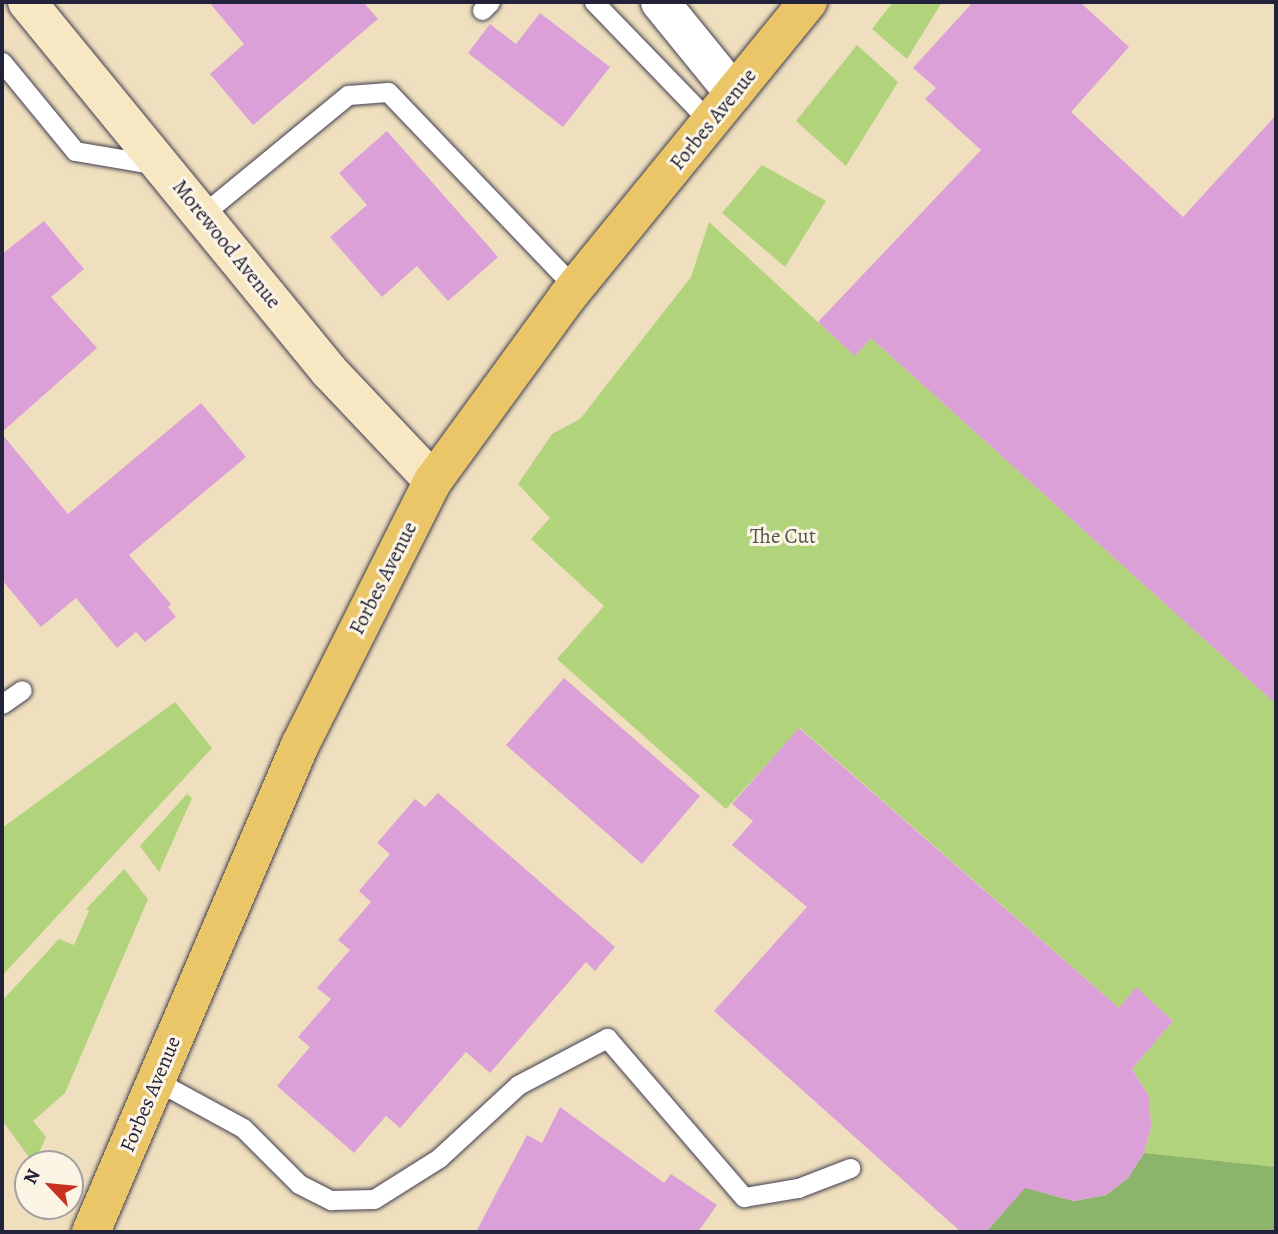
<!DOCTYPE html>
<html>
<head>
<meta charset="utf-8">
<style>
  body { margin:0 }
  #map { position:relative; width:1278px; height:1234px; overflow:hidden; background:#efdfbe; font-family:Alegreya,serif }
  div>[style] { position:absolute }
  .green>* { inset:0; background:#b0d37b }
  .forest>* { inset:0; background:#8cb56b }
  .building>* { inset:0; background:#dba0d7 }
  .roads { filter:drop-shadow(0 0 2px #413e4f) drop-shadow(0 0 2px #413e4f) }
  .lane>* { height:19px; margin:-9.5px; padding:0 9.5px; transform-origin:9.5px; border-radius:9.5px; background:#fff }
  .street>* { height:38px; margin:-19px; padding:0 19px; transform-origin:19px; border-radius:19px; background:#fff }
  .secondary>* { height:38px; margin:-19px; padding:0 19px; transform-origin:19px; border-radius:19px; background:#f7e8c3 }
  .primary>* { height:38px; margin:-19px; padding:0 19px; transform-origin:19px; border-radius:19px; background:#eac669 }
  span { translate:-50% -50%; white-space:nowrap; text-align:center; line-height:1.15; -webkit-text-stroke:6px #fcf5e5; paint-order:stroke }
  .street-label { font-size:21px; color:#22223b }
  .park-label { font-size:21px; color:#4d574e }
  .frame { position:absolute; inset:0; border:4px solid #22223b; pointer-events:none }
  .north { position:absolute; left:14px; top:1150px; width:70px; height:70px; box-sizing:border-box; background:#fcf5e5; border:2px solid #a5a1a1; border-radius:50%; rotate:296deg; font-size:19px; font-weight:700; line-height:28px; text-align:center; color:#22223b }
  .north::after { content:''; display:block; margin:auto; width:24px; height:32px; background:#c8321e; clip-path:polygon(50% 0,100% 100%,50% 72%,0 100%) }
</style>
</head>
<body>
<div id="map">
  <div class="green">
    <i style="clip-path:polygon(893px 2px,942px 2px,907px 59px,872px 29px)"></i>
    <i style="clip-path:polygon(857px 45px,898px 82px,846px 166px,796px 121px)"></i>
    <i style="clip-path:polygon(762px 165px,826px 201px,785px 267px,722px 213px)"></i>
    <i style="clip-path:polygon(709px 222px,855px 356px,871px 338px,1276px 704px,1276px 1167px,1144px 1153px,1151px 1127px,1149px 1096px,1132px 1069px,1173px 1021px,1136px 988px,1119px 1008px,800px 728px,726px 809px,557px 659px,604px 606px,531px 539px,550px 518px,518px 484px,552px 434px,580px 419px,691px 277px)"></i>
    <i style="clip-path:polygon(175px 702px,212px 748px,2px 976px,2px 828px)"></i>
    <i style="clip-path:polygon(187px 794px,192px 798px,159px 872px,140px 846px)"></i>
    <i style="clip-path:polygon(124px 869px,148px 899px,65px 1093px,33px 1121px,46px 1137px,34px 1164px,2px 1120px,2px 1001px,59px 939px,74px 945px,89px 911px,86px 909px)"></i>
  </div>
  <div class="forest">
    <i style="clip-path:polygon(1144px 1153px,1276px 1167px,1276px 1232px,986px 1232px,1029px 1183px,1040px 1192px,1074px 1201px,1106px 1195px,1128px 1178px)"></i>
  </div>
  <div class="building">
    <i style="clip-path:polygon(209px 2px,363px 2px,378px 19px,253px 125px,210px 74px,244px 44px)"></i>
    <i style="clip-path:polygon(973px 2px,1080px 2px,1129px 47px,1071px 112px,1183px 217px,1276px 115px,1276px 704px,871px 338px,855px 356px,818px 322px,981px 150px,925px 99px,936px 88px,913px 68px)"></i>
    <i style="clip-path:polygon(540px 13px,610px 67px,563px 127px,468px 53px,490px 24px,516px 44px)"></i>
    <i style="clip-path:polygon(387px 131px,498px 257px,448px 301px,417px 266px,382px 297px,330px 237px,367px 205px,339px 173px)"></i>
    <i style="clip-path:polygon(44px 221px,84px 269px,51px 297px,97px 348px,2px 432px,2px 254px)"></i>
    <i style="clip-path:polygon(201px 403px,246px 457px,129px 555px,171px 604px,168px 607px,176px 617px,145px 642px,136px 632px,117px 648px,76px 598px,41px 627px,2px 580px,2px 434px,68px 514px)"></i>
    <i style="clip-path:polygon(564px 678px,700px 796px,642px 864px,506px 745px)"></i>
    <i style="clip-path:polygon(799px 728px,1119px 1008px,1136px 987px,1173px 1021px,1132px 1069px,1149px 1096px,1151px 1127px,1144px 1153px,1128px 1178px,1106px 1195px,1074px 1201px,1025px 1188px,986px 1232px,961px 1232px,714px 1011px,807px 907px,732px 845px,753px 821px,732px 804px)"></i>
    <i style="clip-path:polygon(438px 793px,615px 947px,595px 971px,586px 962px,490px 1073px,466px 1052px,400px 1128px,386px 1116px,354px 1153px,277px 1086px,310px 1047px,298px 1037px,331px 999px,317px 988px,350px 950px,338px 940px,371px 902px,359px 891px,390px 854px,377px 843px,415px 799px,425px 807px)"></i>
    <i style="clip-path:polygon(560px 1107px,664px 1183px,671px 1174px,717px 1205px,698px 1232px,476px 1232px,527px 1135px,542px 1143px)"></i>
  </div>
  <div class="roads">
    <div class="lane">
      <i style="left:594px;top:2px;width:167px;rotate:46deg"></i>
      <i style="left:482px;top:10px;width:11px;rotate:-45deg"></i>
      <i style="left:2px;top:62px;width:115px;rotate:50.6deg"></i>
      <i style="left:75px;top:151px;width:83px;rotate:9.7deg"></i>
      <i style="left:203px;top:214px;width:188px;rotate:-39.4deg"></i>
      <i style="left:348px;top:95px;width:40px;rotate:-4.3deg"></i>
      <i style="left:388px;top:92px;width:271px;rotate:46.3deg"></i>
      <i style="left:2px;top:704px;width:24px;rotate:-35deg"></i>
      <i style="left:155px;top:1080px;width:100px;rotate:28.6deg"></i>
      <i style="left:243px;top:1128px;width:79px;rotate:45deg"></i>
      <i style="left:299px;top:1184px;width:36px;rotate:27deg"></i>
      <i style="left:331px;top:1200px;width:43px;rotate:-1.3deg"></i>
      <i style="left:374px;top:1199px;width:77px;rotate:-32.2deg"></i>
      <i style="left:439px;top:1158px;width:108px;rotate:-42.7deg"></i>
      <i style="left:518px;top:1085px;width:101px;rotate:-27.8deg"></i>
      <i style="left:607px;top:1038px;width:210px;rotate:49.3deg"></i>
      <i style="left:744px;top:1197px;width:55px;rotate:-9.5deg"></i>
      <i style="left:798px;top:1188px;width:56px;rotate:-21deg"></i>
    </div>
    <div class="street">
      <i style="left:660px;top:2px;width:117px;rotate:50.9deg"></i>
    </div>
    <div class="secondary">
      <i style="left:27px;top:2px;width:477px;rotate:50.7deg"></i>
      <i style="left:329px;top:371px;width:151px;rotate:46.6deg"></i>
    </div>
    <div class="primary">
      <i style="left:91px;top:1232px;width:530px;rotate:-66.77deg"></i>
      <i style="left:300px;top:745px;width:296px;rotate:-63.3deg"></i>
      <i style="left:433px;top:481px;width:229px;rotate:-53.9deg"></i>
      <i style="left:568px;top:296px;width:380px;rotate:-50.8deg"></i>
    </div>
  </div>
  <div class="street-label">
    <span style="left:713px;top:119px;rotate:-51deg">Forbes Avenue</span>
    <span style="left:227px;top:244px;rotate:51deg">Morewood Avenue</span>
    <span style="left:383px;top:578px;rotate:-63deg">Forbes Avenue</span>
    <span style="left:150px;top:1094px;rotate:-67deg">Forbes Avenue</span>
  </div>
  <div class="park-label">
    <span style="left:783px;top:536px">The Cut</span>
  </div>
  <div class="frame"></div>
  <div class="north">N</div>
</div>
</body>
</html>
